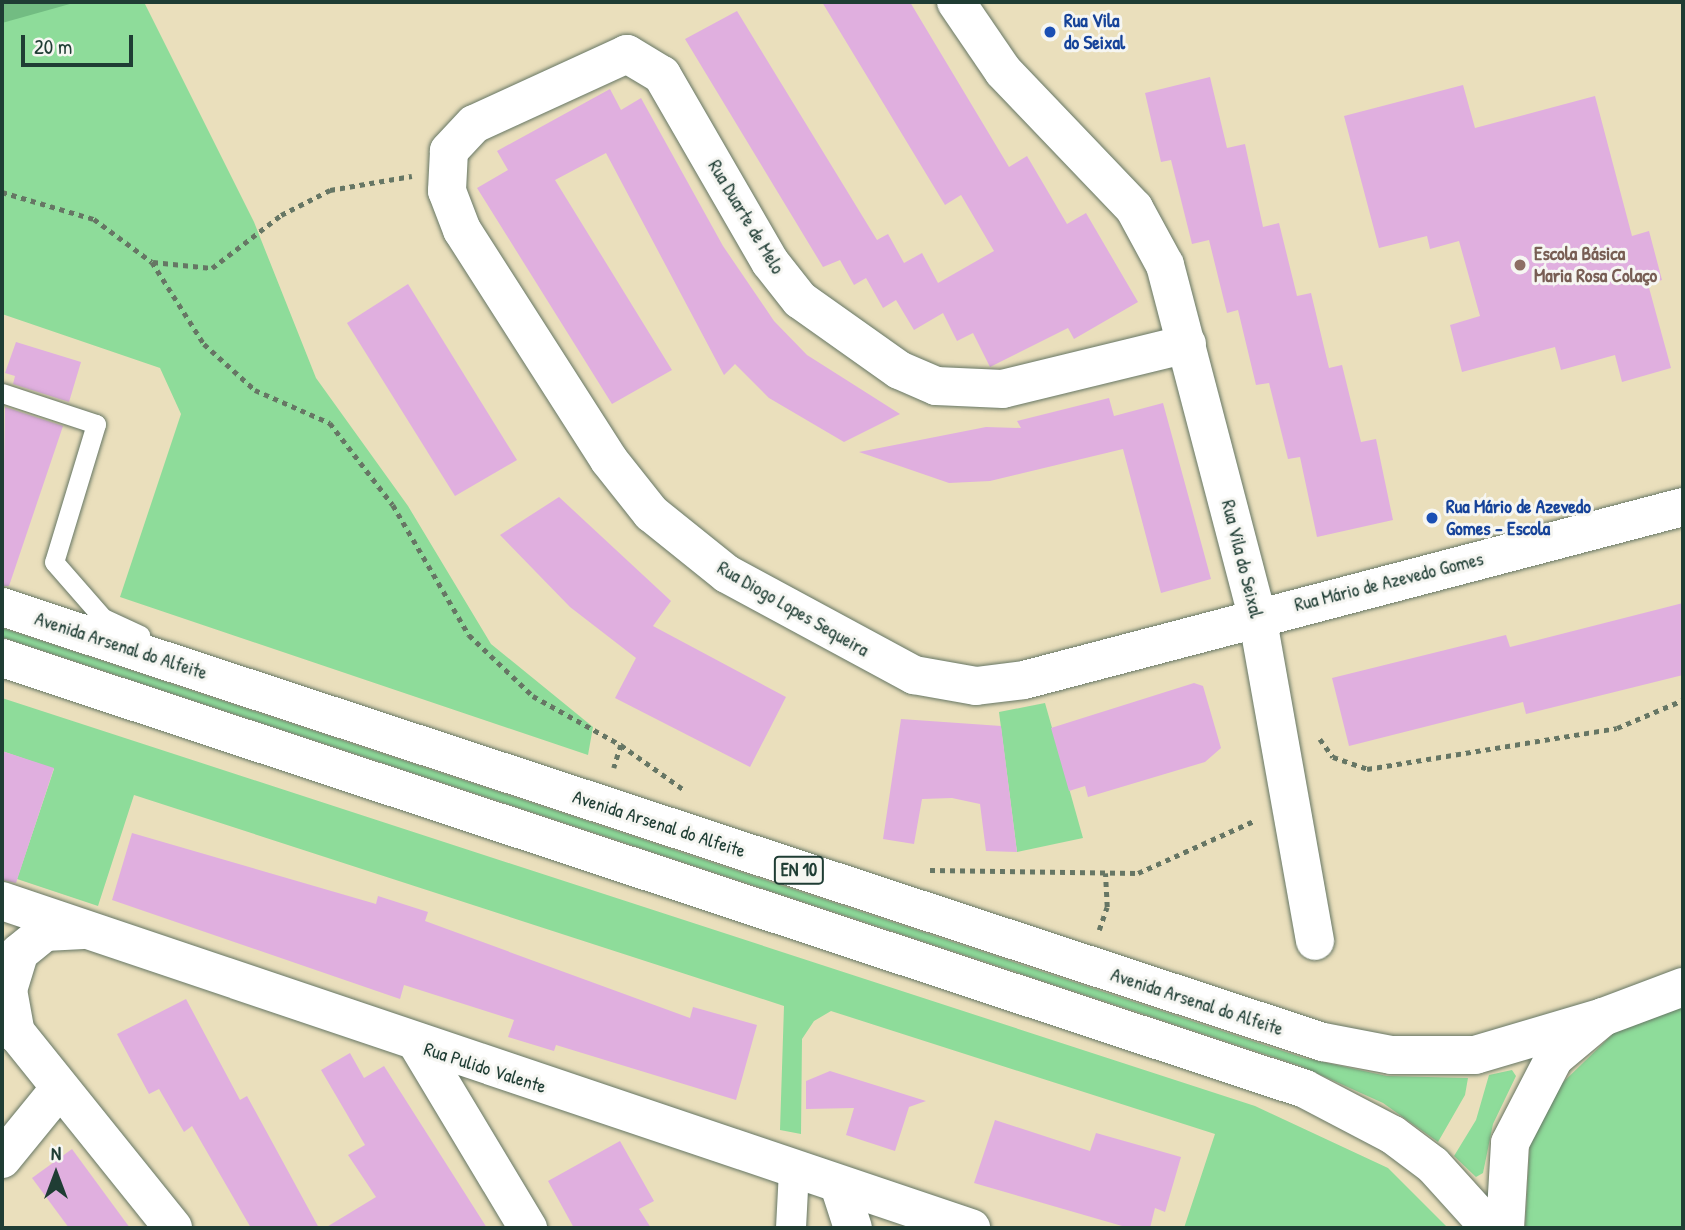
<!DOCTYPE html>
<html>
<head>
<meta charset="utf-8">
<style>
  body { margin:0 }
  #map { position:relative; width:1685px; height:1230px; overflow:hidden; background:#eadfbc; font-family:"Patrick Hand",sans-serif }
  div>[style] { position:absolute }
  .green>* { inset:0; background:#8edc9a }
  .forest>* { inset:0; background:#72bc82 }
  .building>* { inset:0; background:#e0afdf }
  .path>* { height:4.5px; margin-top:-2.25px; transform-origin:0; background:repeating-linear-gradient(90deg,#667664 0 5px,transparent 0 10px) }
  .roads { filter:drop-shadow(0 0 2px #667664) drop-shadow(0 0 2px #667664) }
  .service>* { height:19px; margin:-9.5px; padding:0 9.5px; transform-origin:9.5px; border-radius:9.5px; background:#fff }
  .pedestrian>* { height:30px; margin:-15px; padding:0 15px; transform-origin:15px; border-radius:15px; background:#fff }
  .minor>* { height:38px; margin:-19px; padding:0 19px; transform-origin:19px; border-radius:19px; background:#fff }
  .primary>* { height:38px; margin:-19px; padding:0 19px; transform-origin:19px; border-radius:19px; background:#fff }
  .dots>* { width:19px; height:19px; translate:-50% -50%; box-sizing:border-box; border:4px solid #f6f6f2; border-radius:50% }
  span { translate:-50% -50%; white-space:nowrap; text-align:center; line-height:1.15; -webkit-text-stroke:6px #f6f6f2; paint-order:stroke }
  .shield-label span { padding:2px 5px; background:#f6f6f2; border:2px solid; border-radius:5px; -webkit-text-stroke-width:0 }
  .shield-label { font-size:18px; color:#1f3d34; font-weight:700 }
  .transit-label { font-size:19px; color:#164399; font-weight:700 }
  .left { translate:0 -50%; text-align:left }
  .street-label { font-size:19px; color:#1f3d34 }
  .education-label { font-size:19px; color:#785e54; font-weight:700 }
  .frame { position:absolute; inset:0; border:4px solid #1f3d34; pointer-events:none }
  .north { position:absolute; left:21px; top:1139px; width:70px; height:70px; -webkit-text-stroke:5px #f6f6f2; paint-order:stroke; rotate:0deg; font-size:19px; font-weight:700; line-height:28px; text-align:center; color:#1f3d34 }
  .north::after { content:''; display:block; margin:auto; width:24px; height:32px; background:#1f3d34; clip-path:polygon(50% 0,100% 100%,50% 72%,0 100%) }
  .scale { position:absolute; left:21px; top:35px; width:112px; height:32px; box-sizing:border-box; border:4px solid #1f3d34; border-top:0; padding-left:9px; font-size:21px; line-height:24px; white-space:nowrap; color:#1f3d34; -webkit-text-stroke:5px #f6f6f2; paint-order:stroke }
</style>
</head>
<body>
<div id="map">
  <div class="green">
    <i style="clip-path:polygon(2px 2px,144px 2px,254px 222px,316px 378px,408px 506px,491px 644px,593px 727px,588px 755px,120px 597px,181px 414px,160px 368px,2px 314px)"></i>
    <i style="clip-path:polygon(2px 628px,1304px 1058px,1387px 1076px,1468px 1078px,1465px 1095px,1438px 1142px,1383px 1103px,1301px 1066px,2px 637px)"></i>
    <i style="clip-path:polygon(2px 698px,1255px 1106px,1388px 1168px,1448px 1228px,1184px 1228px,1215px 1134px,831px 1011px,814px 1021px,802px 1039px,801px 1134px,780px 1130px,784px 1006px,134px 795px,98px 906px,17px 879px,54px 769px,2px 751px)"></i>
    <i style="clip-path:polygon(1045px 703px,1083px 838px,1017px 852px,999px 712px)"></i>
    <i style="clip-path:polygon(1683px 1006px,1683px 1228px,1525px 1228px,1530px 1143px,1554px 1091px,1616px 1031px)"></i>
    <i style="clip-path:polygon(1512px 1070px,1516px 1076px,1493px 1124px,1483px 1173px,1476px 1177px,1454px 1156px,1476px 1120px,1489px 1075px)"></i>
  </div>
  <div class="forest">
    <i style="clip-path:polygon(2px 2px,77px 2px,2px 23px)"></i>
  </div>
  <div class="building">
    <i style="clip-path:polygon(822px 2px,910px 2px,1009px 167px,1027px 156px,1067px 224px,1086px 213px,1138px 302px,1074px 339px,1068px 328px,990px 367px,973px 333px,957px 341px,943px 313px,914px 330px,896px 300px,883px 308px,866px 278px,854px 285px,840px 260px,823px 267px,685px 39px,737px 11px,877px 240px,888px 234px,904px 263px,922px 253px,938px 283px,994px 251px,961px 195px,945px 205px)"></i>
    <i style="clip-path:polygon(1210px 77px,1227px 148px,1245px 144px,1263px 227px,1279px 223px,1297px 296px,1311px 293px,1329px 368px,1342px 365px,1361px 442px,1376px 439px,1393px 520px,1317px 537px,1300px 457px,1288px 459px,1269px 383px,1256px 385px,1238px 310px,1227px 313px,1209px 240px,1192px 244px,1171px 160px,1161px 162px,1145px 93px)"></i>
    <i style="clip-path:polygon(1463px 85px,1475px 128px,1595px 96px,1632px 236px,1649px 231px,1662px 280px,1648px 284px,1671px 368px,1622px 382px,1615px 355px,1561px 370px,1555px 347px,1462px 372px,1450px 325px,1480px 316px,1459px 241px,1430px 249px,1427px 236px,1379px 248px,1344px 116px)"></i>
    <i style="clip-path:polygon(610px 89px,621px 110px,641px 98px,723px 246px,774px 321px,807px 355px,900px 414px,844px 442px,769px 398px,735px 364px,724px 375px,606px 153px,555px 180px,672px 370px,612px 404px,477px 188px,508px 170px,497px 151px)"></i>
    <i style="clip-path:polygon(408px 284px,517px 460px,455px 496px,347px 323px)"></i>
    <i style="clip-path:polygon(16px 342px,81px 362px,69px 402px,13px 384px,15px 376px,5px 373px)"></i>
    <i style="clip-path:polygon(1109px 398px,1114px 416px,1163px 403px,1211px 579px,1161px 593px,1123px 449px,990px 481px,949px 483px,859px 452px,986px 427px,1021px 428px,1017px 421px)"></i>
    <i style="clip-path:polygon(5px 407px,63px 426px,9px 586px,2px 586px)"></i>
    <i style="clip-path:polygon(559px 497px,671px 601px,653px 626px,786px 697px,750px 767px,615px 698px,636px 658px,570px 607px,500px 535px)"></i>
    <i style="clip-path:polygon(1683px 603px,1683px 675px,1526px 714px,1523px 702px,1349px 746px,1332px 678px,1506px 635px,1510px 647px)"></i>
    <i style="clip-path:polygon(1194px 683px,1203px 686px,1221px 748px,1205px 762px,1088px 797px,1085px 786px,1069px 791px,1051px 728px)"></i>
    <i style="clip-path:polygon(901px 719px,1001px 726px,1017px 852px,986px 851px,980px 804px,952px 798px,922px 799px,914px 844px,883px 839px)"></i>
    <i style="clip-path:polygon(2px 751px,54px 768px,16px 883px,2px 880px)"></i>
    <i style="clip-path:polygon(132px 833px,376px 904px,378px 896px,428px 912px,425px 921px,690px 1018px,693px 1007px,757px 1025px,736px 1100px,556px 1045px,554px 1051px,508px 1037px,514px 1020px,404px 985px,400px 999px,112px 900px)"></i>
    <i style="clip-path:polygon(186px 999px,240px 1100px,247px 1096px,319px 1228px,251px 1228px,192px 1126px,184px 1132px,159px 1089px,149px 1094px,117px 1034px)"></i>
    <i style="clip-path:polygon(350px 1053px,364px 1078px,384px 1066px,487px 1228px,325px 1228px,376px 1197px,348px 1155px,365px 1145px,321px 1070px)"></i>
    <i style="clip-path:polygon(830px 1071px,926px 1101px,909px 1107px,895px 1151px,846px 1135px,854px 1108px,806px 1109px,806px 1081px)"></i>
    <i style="clip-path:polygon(995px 1120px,1090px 1151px,1096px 1133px,1181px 1157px,1165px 1212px,1155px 1208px,1150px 1228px,1129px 1228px,974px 1183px)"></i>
    <i style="clip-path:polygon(620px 1141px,654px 1201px,639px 1209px,651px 1228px,574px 1228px,548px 1181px)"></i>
    <i style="clip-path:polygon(72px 1149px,130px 1228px,69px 1228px,32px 1178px)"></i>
  </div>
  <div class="path">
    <i style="left:2px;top:192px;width:96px;rotate:16.4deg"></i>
    <i style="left:94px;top:219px;width:72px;rotate:36.6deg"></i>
    <i style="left:152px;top:262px;width:97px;rotate:57.6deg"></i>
    <i style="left:204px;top:344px;width:69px;rotate:42deg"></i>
    <i style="left:255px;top:390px;width:82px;rotate:23.7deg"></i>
    <i style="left:330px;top:423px;width:103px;rotate:52.5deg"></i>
    <i style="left:393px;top:505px;width:151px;rotate:59.7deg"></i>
    <i style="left:469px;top:635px;width:88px;rotate:43.6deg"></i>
    <i style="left:533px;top:696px;width:101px;rotate:29.1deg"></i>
    <i style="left:621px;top:745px;width:24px;rotate:107deg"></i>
    <i style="left:153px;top:262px;width:59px;rotate:5.8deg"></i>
    <i style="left:212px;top:268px;width:87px;rotate:-37.5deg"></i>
    <i style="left:281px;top:215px;width:55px;rotate:-27deg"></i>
    <i style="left:330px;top:190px;width:83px;rotate:-9.7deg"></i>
    <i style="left:1320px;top:739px;width:22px;rotate:54deg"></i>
    <i style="left:1333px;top:757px;width:36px;rotate:19deg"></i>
    <i style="left:1367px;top:769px;width:253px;rotate:-9.3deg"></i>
    <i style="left:1617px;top:728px;width:72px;rotate:-23deg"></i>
    <i style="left:621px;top:745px;width:76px;rotate:35.4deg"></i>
    <i style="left:930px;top:870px;width:208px;rotate:0.8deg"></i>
    <i style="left:1138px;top:873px;width:129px;rotate:-24.2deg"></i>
    <i style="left:1099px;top:930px;width:24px;rotate:-71deg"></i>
    <i style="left:1107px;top:907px;width:34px;rotate:-93deg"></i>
  </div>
  <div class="roads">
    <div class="service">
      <i style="left:2px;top:393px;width:99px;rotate:18.3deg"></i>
      <i style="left:96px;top:424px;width:144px;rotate:106.9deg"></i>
      <i style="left:54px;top:562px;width:74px;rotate:48.8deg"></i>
      <i style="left:103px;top:618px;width:41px;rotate:24.7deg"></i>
    </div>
    <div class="pedestrian">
      <i style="left:791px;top:1228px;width:57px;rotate:-87deg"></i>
    </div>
    <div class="minor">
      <i style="left:956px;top:2px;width:83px;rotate:55.7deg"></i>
      <i style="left:1003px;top:71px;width:190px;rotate:46.3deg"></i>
      <i style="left:1134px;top:208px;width:65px;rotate:61.5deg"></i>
      <i style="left:1165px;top:265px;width:362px;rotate:75.3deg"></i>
      <i style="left:1257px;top:615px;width:331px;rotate:79.9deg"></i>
      <i style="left:1187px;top:344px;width:189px;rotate:166.3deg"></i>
      <i style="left:1003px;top:389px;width:67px;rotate:-177.4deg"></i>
      <i style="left:936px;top:386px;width:40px;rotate:-156.6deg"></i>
      <i style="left:899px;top:370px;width:121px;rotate:-144.7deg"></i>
      <i style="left:800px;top:300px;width:48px;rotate:-128.3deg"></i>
      <i style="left:770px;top:262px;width:216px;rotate:-120deg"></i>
      <i style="left:662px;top:75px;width:41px;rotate:-149deg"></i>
      <i style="left:627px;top:54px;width:168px;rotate:155.4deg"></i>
      <i style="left:474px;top:124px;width:37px;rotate:133deg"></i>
      <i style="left:449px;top:151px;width:40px;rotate:92.9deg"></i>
      <i style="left:447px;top:191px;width:42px;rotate:69deg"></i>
      <i style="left:462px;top:230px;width:273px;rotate:57.4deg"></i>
      <i style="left:609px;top:460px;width:68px;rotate:51.6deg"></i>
      <i style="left:651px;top:513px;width:97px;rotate:38.8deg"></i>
      <i style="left:727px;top:574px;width:213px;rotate:28.4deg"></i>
      <i style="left:914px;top:675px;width:63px;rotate:10.1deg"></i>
      <i style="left:976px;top:686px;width:48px;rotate:-7.1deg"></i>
      <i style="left:1024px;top:680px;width:681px;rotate:-14.71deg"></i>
      <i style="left:2px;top:901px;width:1023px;rotate:18.65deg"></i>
      <i style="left:2px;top:1015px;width:273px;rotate:51.2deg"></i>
      <i style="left:16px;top:1034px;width:45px;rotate:-100.3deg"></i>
      <i style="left:8px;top:990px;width:39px;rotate:-73deg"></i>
      <i style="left:19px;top:953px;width:33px;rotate:-39deg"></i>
      <i style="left:45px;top:932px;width:38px;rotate:-3deg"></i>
      <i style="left:418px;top:1045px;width:214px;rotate:59deg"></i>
      <i style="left:2px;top:1159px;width:90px;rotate:-50.8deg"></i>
      <i style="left:839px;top:1185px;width:45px;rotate:72deg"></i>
    </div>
    <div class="primary">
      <i style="left:2px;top:607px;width:1391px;rotate:18.23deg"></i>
      <i style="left:1323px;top:1042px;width:69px;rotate:10.8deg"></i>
      <i style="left:1391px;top:1055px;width:84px"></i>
      <i style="left:1475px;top:1055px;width:134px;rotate:-16.5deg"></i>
      <i style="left:2px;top:658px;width:1372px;rotate:18.3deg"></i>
      <i style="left:1305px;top:1089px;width:99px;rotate:27.6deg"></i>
      <i style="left:1393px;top:1135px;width:50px;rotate:36.9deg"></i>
      <i style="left:1433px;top:1165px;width:85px;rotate:47.9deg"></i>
      <i style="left:1505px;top:1228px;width:85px;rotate:-86.6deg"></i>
      <i style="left:1510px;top:1143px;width:96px;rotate:-62.6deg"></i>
      <i style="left:1554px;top:1058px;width:64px;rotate:-39.9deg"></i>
      <i style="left:1603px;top:1017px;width:85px;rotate:-20.6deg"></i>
    </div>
  </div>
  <div class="dots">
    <i style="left:1050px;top:32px;background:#1a4fb4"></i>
    <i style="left:1520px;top:265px;background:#8d6e63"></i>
    <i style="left:1432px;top:518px;background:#1a4fb4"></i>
  </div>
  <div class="shield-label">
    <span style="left:799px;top:870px">EN 10</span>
  </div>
  <div class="transit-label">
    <span class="left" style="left:1064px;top:32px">Rua Vila<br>do Seixal</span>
    <span class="left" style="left:1446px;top:518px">Rua Mário de Azevedo<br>Gomes - Escola</span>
  </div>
  <div class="street-label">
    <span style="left:746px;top:217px;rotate:59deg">Rua Duarte de Melo</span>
    <span style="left:1242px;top:559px;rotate:76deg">Rua Vila do Seixal</span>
    <span style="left:1389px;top:582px;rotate:-14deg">Rua Mário de Azevedo Gomes</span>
    <span style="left:793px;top:609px;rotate:30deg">Rua Diogo Lopes Sequeira</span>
    <span style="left:121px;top:646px;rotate:18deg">Avenida Arsenal do Alfeite</span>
    <span style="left:659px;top:824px;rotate:18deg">Avenida Arsenal do Alfeite</span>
    <span style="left:1197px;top:1002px;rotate:18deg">Avenida Arsenal do Alfeite</span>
    <span style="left:485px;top:1068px;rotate:18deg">Rua Pulido Valente</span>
  </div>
  <div class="education-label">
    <span class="left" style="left:1534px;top:265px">Escola Básica<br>Maria Rosa Colaço</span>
  </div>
  <div class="frame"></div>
  <div class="north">N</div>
  <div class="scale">20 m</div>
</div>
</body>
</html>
